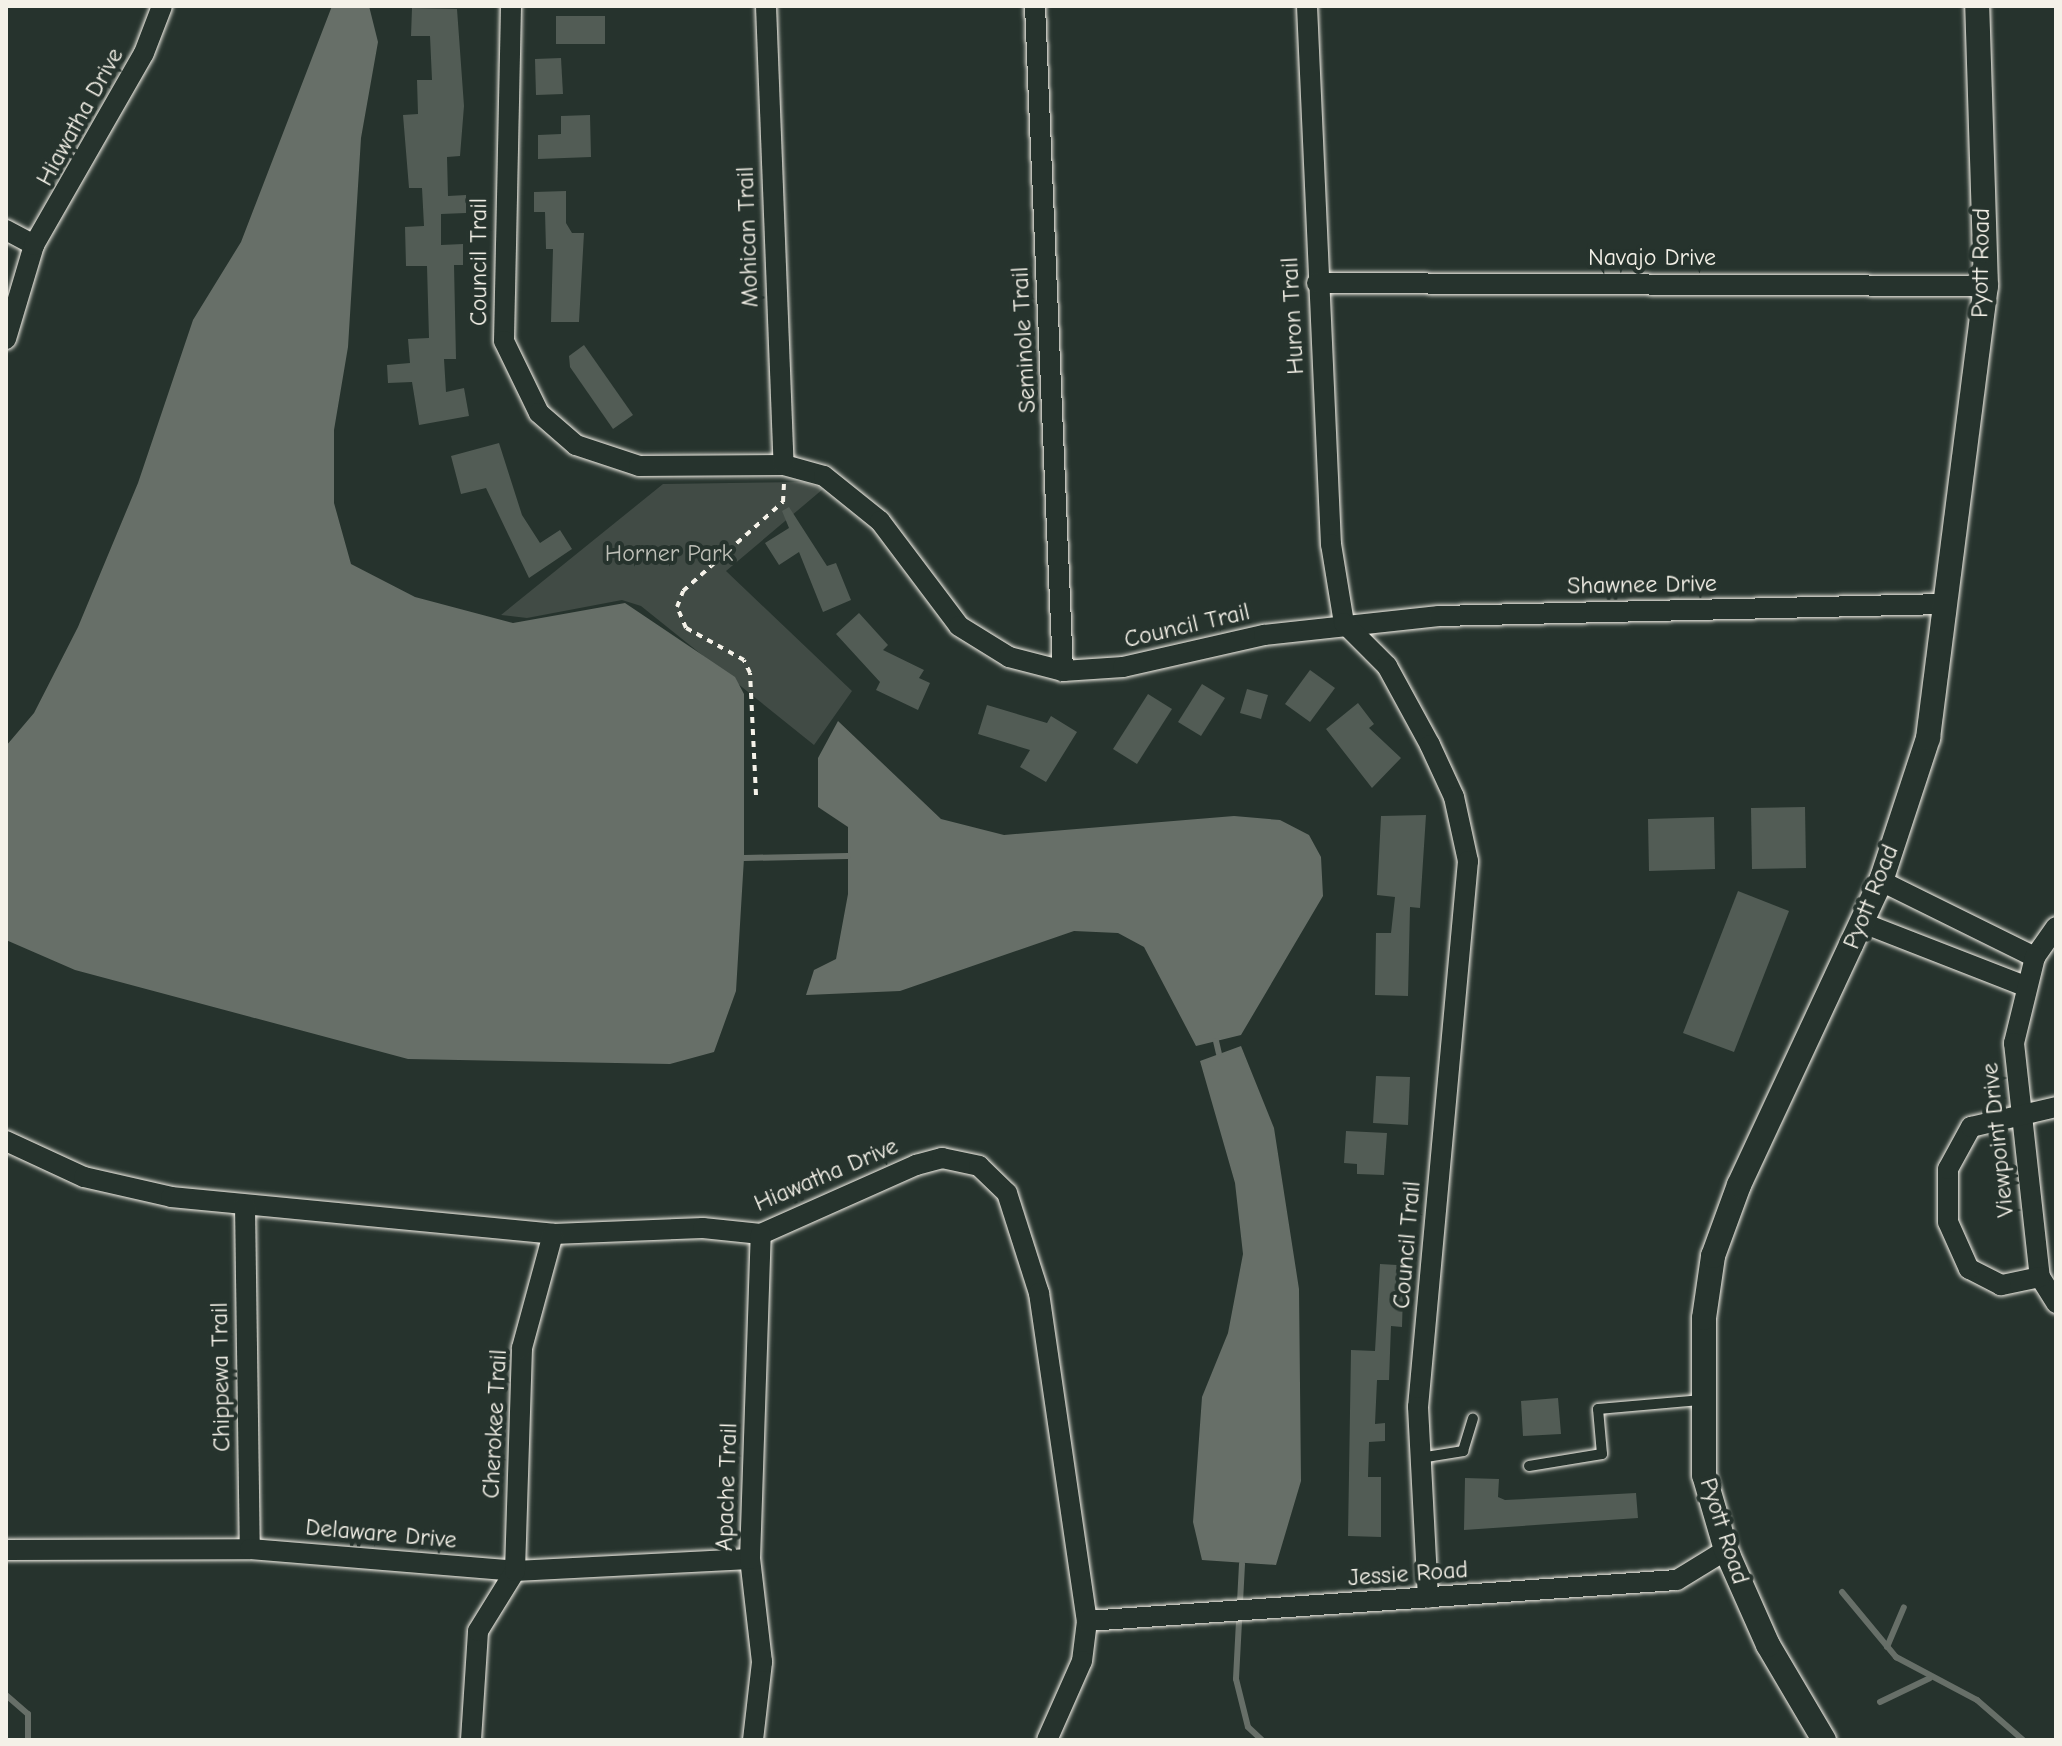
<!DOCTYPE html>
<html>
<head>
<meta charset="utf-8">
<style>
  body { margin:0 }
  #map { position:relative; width:2062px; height:1746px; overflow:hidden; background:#26332d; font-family:"Comic Neue",sans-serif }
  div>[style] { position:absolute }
  .green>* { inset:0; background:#414b45 }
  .water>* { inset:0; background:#676f68 }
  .stream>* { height:6px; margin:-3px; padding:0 3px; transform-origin:3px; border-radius:3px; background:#676f68 }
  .building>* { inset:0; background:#525c55 }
  .path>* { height:4px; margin-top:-2px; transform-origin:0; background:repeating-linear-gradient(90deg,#f4f1e8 0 6px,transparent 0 12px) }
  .roads { filter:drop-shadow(0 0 2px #f4f1e8) drop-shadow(0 0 2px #f4f1e8) }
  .service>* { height:10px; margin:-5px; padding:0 5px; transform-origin:5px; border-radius:5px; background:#26332d }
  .minor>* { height:20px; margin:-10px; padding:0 10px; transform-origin:10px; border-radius:10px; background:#26332d }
  .tertiary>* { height:24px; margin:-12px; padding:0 12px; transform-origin:12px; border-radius:12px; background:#26332d }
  span { translate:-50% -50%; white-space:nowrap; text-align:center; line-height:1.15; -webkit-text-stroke:8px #26332d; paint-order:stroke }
  .street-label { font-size:24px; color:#f4f1e8 }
  .park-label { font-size:24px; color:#bebfb7 }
  .frame { position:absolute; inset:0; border:8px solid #f4f1e8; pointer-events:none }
</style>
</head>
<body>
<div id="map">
  <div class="green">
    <i style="clip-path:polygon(804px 482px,823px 489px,726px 571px,852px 691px,814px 745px,641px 606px,622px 600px,527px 618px,501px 615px,663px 484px)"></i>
  </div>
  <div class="water">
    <i style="clip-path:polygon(332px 6px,369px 6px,378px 42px,361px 138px,348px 347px,334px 430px,334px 503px,351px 564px,415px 597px,513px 623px,625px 603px,735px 677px,744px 694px,744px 858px,736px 991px,714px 1052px,670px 1064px,408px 1059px,75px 970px,6px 940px,6px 746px,34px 713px,78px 627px,138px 483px,193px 320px,241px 242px)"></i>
    <i style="clip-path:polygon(838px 721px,941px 819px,1004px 835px,1234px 816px,1280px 820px,1309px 835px,1321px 857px,1323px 896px,1241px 1035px,1196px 1046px,1144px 947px,1118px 933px,1074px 931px,900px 991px,806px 995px,814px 970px,836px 959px,848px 894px,848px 827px,818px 807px,818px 758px)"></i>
    <i style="clip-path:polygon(1241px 1046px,1274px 1128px,1299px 1289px,1301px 1481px,1276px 1565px,1202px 1560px,1193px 1522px,1202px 1397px,1228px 1333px,1243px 1254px,1235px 1183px,1200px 1061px)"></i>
  </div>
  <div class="stream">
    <i style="left:744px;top:858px;width:104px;rotate:-1.1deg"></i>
    <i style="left:1216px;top:1041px;width:13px;rotate:77deg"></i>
    <i style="left:1242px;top:1564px;width:115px;rotate:93deg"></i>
    <i style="left:1236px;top:1679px;width:49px;rotate:76deg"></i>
    <i style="left:1248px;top:1727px;width:19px;rotate:43deg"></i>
    <i style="left:1842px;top:1592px;width:85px;rotate:50.3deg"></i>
    <i style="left:1896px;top:1657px;width:92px;rotate:28deg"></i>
    <i style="left:1977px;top:1700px;width:61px;rotate:41deg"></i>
    <i style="left:1887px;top:1647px;width:43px;rotate:-67deg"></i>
    <i style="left:6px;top:1695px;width:29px;rotate:41deg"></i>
    <i style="left:28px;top:1714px;width:26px;rotate:90deg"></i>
    <i style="left:1880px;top:1702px;width:55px;rotate:-25.6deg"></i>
  </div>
  <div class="building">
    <i style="clip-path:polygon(412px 8px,457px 9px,464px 106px,460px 156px,447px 157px,448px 196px,466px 195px,466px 213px,441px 214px,441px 245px,463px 244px,463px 265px,454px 265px,456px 359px,444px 359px,446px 392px,464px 388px,469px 416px,419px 425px,412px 382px,388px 383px,387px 365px,410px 363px,408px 339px,429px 338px,427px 266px,406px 266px,405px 227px,424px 226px,422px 188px,409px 188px,403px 115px,418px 114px,417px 80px,432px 80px,430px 36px,411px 36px)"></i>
    <i style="clip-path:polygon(556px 16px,605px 16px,605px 44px,556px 44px)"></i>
    <i style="clip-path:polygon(561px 58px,563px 94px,536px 95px,535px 59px)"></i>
    <i style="clip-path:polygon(590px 115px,591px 157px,538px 159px,538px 135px,561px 134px,561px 116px)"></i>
    <i style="clip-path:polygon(566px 191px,566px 223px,572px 233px,584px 233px,579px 322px,551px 322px,553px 249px,546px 249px,545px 212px,534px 212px,534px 192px)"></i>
    <i style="clip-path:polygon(584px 345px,633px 415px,613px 429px,570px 367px,569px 356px)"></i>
    <i style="clip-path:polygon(499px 443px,522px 515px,540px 543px,560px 530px,572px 549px,529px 578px,486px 488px,461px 494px,451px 456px)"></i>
    <i style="clip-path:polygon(789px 507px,827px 566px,836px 563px,851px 600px,823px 612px,799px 552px,779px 565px,765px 543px,789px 528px,782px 511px)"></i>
    <i style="clip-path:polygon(859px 613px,888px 645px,883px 650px,924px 670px,919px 678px,930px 683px,918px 710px,876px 690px,880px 682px,836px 634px)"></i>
    <i style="clip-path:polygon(1310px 670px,1335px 688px,1310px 722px,1285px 704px)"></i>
    <i style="clip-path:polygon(1202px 684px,1225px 698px,1201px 736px,1178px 722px)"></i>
    <i style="clip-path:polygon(1247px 689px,1268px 695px,1261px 719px,1240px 713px)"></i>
    <i style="clip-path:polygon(1148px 694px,1172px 709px,1137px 764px,1113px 749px)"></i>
    <i style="clip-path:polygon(1358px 703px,1374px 724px,1369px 728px,1401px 758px,1372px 788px,1326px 729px)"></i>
    <i style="clip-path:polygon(987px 705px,1047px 723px,1051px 716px,1077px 732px,1046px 782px,1020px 767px,1030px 750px,978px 734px)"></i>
    <i style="clip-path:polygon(1805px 807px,1806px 868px,1752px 869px,1751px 808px)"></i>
    <i style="clip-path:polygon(1426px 815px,1420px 908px,1410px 907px,1408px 996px,1375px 995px,1376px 933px,1391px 933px,1395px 897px,1377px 895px,1381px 816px)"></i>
    <i style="clip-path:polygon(1714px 817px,1715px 869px,1649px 871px,1648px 819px)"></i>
    <i style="clip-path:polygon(1738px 891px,1789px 911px,1734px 1052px,1683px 1033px)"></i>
    <i style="clip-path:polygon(1376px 1076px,1410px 1077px,1408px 1125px,1373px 1123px)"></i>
    <i style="clip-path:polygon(1346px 1131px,1387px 1133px,1384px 1175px,1357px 1174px,1357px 1164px,1344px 1163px)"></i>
    <i style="clip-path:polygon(1380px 1264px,1397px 1265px,1396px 1294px,1403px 1294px,1402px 1327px,1391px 1326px,1389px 1380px,1377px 1380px,1375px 1424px,1385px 1423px,1385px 1441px,1369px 1442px,1368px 1477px,1381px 1477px,1381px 1537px,1348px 1536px,1351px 1350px,1375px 1351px)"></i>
    <i style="clip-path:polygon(1558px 1398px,1561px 1434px,1523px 1436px,1521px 1401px)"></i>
    <i style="clip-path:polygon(1465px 1478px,1499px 1479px,1498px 1497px,1505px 1500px,1636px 1493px,1638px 1518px,1464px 1530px)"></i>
  </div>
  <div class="path">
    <i style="left:756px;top:795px;width:122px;rotate:-92.8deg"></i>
    <i style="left:750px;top:673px;width:14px;rotate:-115deg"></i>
    <i style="left:744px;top:660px;width:66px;rotate:-151.1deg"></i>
    <i style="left:686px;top:628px;width:23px;rotate:-113deg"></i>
    <i style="left:677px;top:607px;width:17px;rotate:-69deg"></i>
    <i style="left:683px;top:591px;width:134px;rotate:-41.7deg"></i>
    <i style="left:783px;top:502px;width:19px;rotate:-87deg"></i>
  </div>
  <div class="roads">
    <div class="service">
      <i style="left:1420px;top:1458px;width:44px;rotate:-9.2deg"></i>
      <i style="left:1463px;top:1451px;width:34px;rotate:-73deg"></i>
      <i style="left:1529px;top:1466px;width:74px;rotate:-9.3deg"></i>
      <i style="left:1602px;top:1454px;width:45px;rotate:-95.1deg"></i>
      <i style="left:1598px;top:1409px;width:102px;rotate:-5deg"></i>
    </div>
    <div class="minor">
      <i style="left:511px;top:6px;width:335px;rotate:91.2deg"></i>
      <i style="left:504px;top:341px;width:80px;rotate:64.1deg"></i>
      <i style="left:539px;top:413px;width:49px;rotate:40.9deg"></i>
      <i style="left:576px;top:445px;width:66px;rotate:18.4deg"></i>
      <i style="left:639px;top:466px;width:145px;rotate:-0.4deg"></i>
      <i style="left:784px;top:465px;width:41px;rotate:15.4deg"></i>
      <i style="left:824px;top:476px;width:72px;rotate:38.8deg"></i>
      <i style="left:880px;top:521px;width:131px;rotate:53deg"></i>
      <i style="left:959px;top:626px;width:59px;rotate:31.8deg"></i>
      <i style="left:1009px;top:657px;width:56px;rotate:14.5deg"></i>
      <i style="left:1063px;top:671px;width:60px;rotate:-3.8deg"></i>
      <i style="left:1123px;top:667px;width:145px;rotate:-12.8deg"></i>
      <i style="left:1264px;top:635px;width:176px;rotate:-6.2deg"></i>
      <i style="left:1439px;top:616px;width:504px;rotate:-1.36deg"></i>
      <i style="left:766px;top:6px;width:459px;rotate:87.8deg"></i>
      <i style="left:1035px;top:6px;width:666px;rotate:87.59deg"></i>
      <i style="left:1307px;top:6px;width:539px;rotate:87.45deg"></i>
      <i style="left:1331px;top:544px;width:80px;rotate:80.7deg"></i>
      <i style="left:6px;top:230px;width:32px;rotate:28deg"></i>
      <i style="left:1317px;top:283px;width:669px;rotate:0.26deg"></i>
      <i style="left:6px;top:339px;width:98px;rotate:-73.4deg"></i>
      <i style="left:34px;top:245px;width:221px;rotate:-60.2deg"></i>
      <i style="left:144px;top:53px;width:50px;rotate:-69deg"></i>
      <i style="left:1344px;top:623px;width:61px;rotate:45deg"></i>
      <i style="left:1387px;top:666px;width:90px;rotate:61.4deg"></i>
      <i style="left:1430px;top:745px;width:57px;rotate:65.2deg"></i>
      <i style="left:1454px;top:797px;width:66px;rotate:77.7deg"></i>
      <i style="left:1468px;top:861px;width:548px;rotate:95.23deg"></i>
      <i style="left:1418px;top:1407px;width:191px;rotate:87deg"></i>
      <i style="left:1881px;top:881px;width:172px;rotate:26.3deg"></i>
      <i style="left:1863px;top:923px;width:176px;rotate:21.3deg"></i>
      <i style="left:2056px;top:927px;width:37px;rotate:125deg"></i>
      <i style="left:2035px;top:957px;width:89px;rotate:103.7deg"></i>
      <i style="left:2014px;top:1043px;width:235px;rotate:83.7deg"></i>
      <i style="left:2040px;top:1277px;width:31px;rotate:58deg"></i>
      <i style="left:6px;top:1141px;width:86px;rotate:24.8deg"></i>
      <i style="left:84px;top:1177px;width:89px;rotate:12.9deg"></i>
      <i style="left:171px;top:1197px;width:384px;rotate:5.5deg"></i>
      <i style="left:553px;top:1234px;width:150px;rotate:-2.3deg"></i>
      <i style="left:703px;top:1228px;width:58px;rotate:5.9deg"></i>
      <i style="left:761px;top:1234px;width:170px;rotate:-24deg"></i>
      <i style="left:916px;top:1165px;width:27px;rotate:-15deg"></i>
      <i style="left:942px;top:1158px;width:38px;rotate:12deg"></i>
      <i style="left:979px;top:1166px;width:39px;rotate:44deg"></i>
      <i style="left:1007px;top:1193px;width:105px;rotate:72.3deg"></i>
      <i style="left:1039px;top:1293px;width:331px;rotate:81.7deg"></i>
      <i style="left:1087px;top:1621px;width:40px;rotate:97.1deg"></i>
      <i style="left:1082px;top:1661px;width:86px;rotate:113.9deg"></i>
      <i style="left:245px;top:1205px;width:344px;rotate:89.2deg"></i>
      <i style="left:2040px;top:1277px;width:40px;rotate:168deg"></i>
      <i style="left:2001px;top:1285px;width:36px;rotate:-153deg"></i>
      <i style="left:1969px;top:1269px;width:51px;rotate:-114.1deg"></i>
      <i style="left:1948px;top:1222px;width:53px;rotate:-90deg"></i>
      <i style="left:1948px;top:1169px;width:48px;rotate:-61.3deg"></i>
      <i style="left:1971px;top:1127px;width:87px;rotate:-13.2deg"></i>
      <i style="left:6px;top:1550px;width:244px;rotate:-0.2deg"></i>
      <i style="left:250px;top:1549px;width:266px;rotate:4.7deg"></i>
      <i style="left:515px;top:1571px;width:235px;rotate:-2.9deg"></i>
      <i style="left:1087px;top:1621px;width:591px;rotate:-3.98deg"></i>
      <i style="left:1677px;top:1580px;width:57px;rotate:-31.5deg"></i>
      <i style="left:471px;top:1740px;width:109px;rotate:-86.3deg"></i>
      <i style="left:478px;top:1631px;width:70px;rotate:-58.3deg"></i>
      <i style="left:515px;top:1571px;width:223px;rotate:-88.2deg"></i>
      <i style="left:522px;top:1348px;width:118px;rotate:-74.8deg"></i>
      <i style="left:753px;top:1740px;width:79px;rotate:-83.4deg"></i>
      <i style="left:762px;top:1662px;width:104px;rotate:-96.6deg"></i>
      <i style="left:750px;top:1559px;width:325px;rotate:-88.1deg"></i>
    </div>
    <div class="tertiary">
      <i style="left:1824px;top:1740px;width:110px;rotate:-120.5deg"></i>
      <i style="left:1768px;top:1645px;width:104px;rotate:-113.9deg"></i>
      <i style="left:1726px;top:1550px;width:78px;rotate:-106.3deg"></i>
      <i style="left:1704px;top:1475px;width:157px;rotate:-90deg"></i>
      <i style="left:1704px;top:1318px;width:63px;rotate:-81.7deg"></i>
      <i style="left:1713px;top:1256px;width:76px;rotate:-69.9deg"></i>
      <i style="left:1739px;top:1185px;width:336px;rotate:-65deg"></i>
      <i style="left:1881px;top:881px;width:151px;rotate:-71.8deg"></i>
      <i style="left:1928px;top:738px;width:456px;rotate:-82.7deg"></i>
      <i style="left:1986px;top:286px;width:280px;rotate:-91.8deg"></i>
    </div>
  </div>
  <div class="street-label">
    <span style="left:80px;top:117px;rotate:-61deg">Hiawatha Drive</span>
    <span style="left:748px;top:237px;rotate:-92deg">Mohican Trail</span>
    <span style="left:1652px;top:258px">Navajo Drive</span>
    <span style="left:479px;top:262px;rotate:-90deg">Council Trail</span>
    <span style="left:1981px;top:263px;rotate:-89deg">Pyott Road</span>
    <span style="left:1293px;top:316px;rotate:-93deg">Huron Trail</span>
    <span style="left:1024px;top:340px;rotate:-93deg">Seminole Trail</span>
    <span style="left:1642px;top:585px;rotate:-1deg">Shawnee Drive</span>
    <span style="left:1187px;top:626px;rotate:-13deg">Council Trail</span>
    <span style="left:1871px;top:897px;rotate:-68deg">Pyott Road</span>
    <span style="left:1998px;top:1140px;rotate:-96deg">Viewpoint Drive</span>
    <span style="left:826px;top:1175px;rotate:-23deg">Hiawatha Drive</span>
    <span style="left:1407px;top:1245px;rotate:-85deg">Council Trail</span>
    <span style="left:221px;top:1377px;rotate:-91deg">Chippewa Trail</span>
    <span style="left:495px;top:1424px;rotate:-87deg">Cherokee Trail</span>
    <span style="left:727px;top:1487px;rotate:-88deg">Apache Trail</span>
    <span style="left:1724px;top:1531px;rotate:72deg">Pyott Road</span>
    <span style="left:381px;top:1534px;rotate:5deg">Delaware Drive</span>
    <span style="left:1408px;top:1574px;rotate:-4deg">Jessie Road</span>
  </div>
  <div class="park-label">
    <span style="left:669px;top:554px">Horner Park</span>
  </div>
  <div class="frame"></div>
</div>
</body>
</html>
